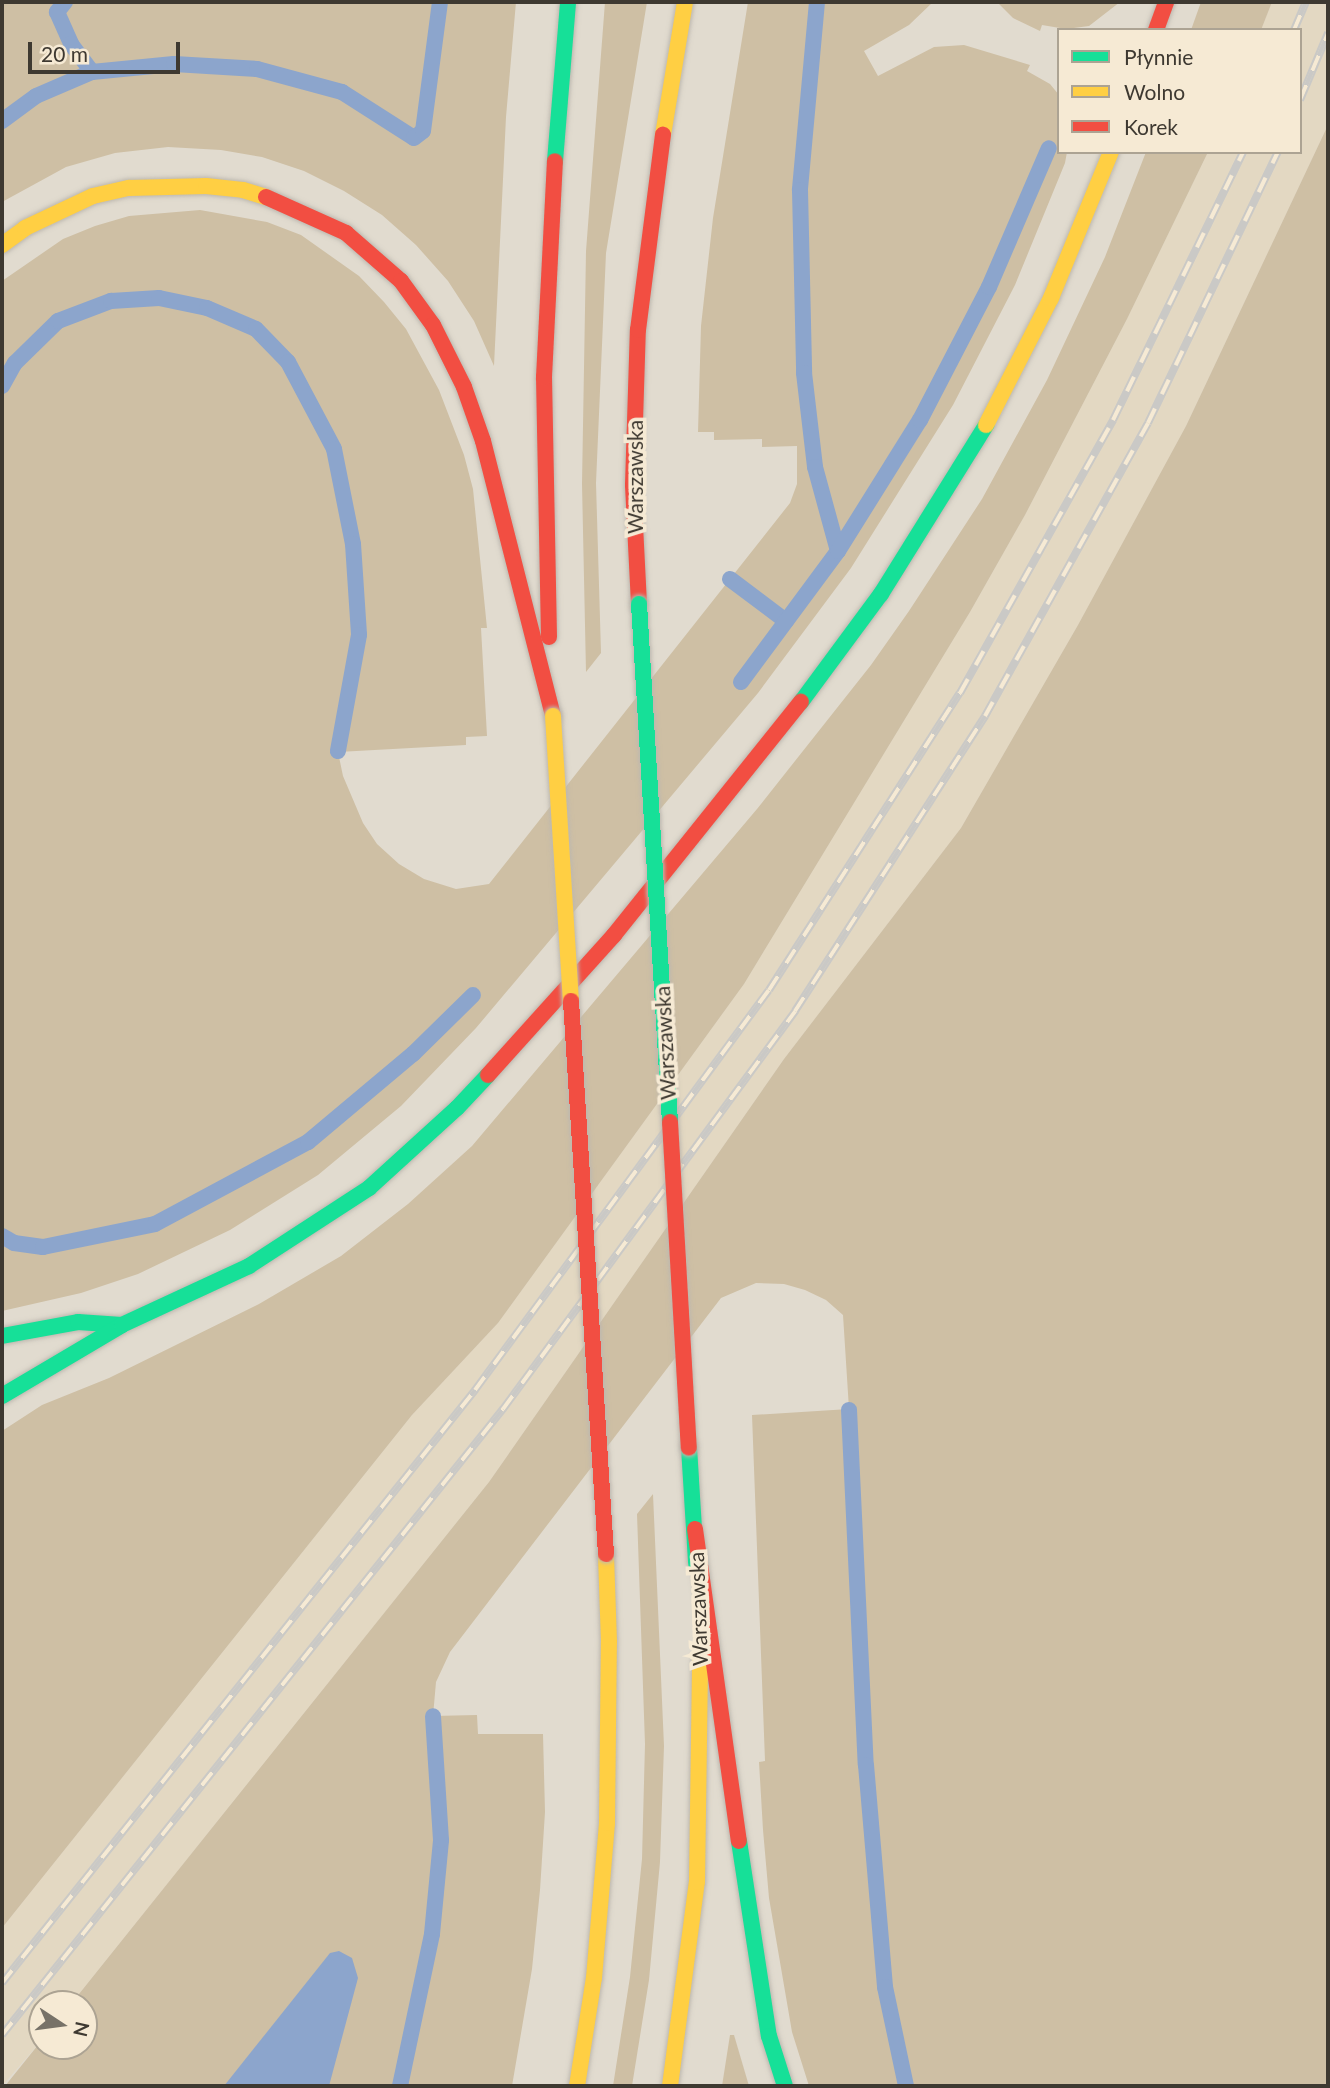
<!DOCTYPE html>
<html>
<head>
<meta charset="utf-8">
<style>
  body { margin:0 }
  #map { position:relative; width:1330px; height:2088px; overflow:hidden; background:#e1dbcf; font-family:Lato,sans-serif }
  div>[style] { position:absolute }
  .built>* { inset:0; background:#e3d8c2 }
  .green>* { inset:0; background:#cebfa4 }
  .water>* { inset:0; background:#8ca5cc }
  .stream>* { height:16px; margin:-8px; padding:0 8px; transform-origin:8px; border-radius:8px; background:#8ca5cc }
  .roads { filter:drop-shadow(0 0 2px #bdb8af) drop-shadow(0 0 2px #bdb8af) }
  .fast>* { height:16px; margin:-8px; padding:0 8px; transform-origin:8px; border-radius:8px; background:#16e098 }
  .slow>* { height:16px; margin:-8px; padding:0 8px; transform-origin:8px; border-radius:8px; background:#ffcf43 }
  .jam>* { height:16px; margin:-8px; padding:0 8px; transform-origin:8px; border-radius:8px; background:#f24e42 }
  .rail>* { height:8px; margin-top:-4px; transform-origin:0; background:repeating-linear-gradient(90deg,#f6ead4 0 16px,#cac9c6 0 32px); box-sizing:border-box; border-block:2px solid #cac9c6 }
  .bridges { filter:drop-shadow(0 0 2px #bdb8af) drop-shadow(0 0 2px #bdb8af) }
  .fast-bridge>* { height:16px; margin:-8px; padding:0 8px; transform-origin:8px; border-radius:8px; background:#16e098 }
  .slow-bridge>* { height:16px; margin:-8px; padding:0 8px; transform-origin:8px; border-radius:8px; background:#ffcf43 }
  .jam-bridge>* { height:16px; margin:-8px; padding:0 8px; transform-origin:8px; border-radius:8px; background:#f24e42 }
  span { translate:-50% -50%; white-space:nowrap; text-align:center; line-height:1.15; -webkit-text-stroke:7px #f6ead4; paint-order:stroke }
  .street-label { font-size:21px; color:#3e3931 }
  .frame { position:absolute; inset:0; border:4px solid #3e3931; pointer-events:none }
  .legend { position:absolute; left:1057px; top:28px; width:245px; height:126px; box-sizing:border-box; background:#f6ead4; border:2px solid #aca393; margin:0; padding:9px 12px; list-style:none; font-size:21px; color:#3e3931 }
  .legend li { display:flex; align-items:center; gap:14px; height:35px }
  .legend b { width:35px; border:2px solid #aca393 }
  .north { position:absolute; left:28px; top:1990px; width:70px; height:70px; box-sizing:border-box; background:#f6ead4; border:2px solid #aca393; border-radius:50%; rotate:103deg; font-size:19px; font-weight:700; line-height:28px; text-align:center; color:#3e3931 }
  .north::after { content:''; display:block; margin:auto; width:24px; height:32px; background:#777268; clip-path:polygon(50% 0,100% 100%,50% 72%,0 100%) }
  .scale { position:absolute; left:28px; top:42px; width:152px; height:32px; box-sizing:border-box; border:4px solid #3e3931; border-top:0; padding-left:9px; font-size:21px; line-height:24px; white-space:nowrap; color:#3e3931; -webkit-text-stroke:5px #f6ead4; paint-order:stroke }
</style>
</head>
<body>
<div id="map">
  <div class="built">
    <i style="clip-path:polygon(1272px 2px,1328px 2px,1328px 125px,1186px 426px,1078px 625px,961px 828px,784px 1059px,489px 1482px,71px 2004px,42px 2004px,42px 2040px,2px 2086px,2px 1928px,412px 1415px,498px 1323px,744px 984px,970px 612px,1025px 515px,1127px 319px,1208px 152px,1300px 152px,1300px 30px,1261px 30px)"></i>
  </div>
  <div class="green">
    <i style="clip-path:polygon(2px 2px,516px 2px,506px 117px,494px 366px,474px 321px,448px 281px,416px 245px,382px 215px,344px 191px,304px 171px,262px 157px,221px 150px,168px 147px,115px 153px,66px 167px,2px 202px)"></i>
    <i style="clip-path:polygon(605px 2px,647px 2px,606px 253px,596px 483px,601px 653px,586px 672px,582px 484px,586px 251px)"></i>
    <i style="clip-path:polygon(748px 2px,933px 2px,909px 25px,864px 51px,878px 76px,934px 47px,964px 45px,1030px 65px,1027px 71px,1050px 84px,1059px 95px,1059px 152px,1067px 152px,1065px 163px,1015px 285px,953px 405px,851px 568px,758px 693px,476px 1028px,401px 1106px,318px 1175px,230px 1230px,138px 1274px,81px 1293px,2px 1311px,2px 281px,63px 239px,95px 226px,129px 216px,200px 210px,267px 222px,301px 235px,359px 276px,384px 302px,406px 329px,439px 390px,464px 455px,473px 489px,487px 628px,481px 628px,487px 736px,466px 737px,466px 745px,338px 752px,343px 776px,363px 823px,377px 844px,399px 864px,424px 879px,456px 889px,489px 884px,790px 503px,797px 484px,797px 446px,762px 447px,762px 439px,714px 440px,714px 432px,698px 432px,701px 326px,713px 218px)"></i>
    <i style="clip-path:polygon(997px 2px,1120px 2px,1089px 26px,1066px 29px,1042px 25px,1040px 31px,1013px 18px)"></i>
    <i style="clip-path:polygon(1201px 2px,1272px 2px,1261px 30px,1191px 30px)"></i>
    <i style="clip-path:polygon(1328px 125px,1328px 2086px,809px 2086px,792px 2032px,769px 1898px,763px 1830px,759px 1762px,765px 1761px,752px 1415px,849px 1409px,843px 1315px,826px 1300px,805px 1290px,784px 1284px,756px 1283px,721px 1298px,450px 1652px,436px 1682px,433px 1716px,477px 1715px,478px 1734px,543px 1734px,545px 1812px,540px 1890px,532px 1969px,512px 2086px,5px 2086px,42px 2040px,42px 2046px,84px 2046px,84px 2004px,71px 2004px,489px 1482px,784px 1059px,961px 828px,1078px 625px,1186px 426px)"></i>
    <i style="clip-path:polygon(1146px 152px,1208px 152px,1127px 319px,1025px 515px,970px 612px,744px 984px,498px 1323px,412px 1415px,2px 1928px,2px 1431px,42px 1405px,109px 1378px,259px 1304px,341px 1256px,408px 1204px,472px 1146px,757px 809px,871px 665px,909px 611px,982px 499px,1047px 380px,1105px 257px)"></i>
    <i style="clip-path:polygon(653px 1494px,664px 1746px,660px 1862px,649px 1980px,632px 2086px,613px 2086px,630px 1977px,642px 1859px,645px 1744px,637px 1514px)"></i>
    <i style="clip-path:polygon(730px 2035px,734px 2035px,749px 2086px,722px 2086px)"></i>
  </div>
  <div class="water">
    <i style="clip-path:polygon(339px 1951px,352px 1958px,358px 1978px,329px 2086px,224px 2086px,330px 1953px)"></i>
  </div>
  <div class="stream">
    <i style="left:65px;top:2px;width:13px;rotate:129deg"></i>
    <i style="left:57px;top:12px;width:35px;rotate:66deg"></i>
    <i style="left:71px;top:44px;width:35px;rotate:53deg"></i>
    <i style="left:817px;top:2px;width:189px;rotate:95.2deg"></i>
    <i style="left:800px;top:190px;width:183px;rotate:88.7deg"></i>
    <i style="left:804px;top:373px;width:95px;rotate:83.3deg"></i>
    <i style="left:815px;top:467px;width:87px;rotate:74.7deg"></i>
    <i style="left:2px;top:121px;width:42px;rotate:-36.3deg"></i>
    <i style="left:36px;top:96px;width:61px;rotate:-23.2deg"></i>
    <i style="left:92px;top:72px;width:82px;rotate:-5.6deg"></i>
    <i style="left:174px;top:64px;width:83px;rotate:3.4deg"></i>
    <i style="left:257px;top:69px;width:88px;rotate:15.1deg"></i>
    <i style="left:342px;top:92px;width:85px;rotate:32.6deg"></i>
    <i style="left:414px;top:138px;width:11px;rotate:-38deg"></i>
    <i style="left:423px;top:131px;width:130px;rotate:-82.5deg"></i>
    <i style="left:2px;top:386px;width:26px;rotate:-61deg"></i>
    <i style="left:15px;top:363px;width:60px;rotate:-44.3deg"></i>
    <i style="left:58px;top:321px;width:57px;rotate:-20.7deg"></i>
    <i style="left:111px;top:301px;width:48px;rotate:-3.6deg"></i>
    <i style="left:159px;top:298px;width:49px;rotate:11.8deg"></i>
    <i style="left:207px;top:308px;width:53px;rotate:23.2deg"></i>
    <i style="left:256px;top:329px;width:46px;rotate:45.9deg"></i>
    <i style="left:288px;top:362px;width:98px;rotate:62.1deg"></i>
    <i style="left:334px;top:449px;width:97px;rotate:78.7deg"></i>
    <i style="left:353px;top:544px;width:91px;rotate:86.2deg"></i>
    <i style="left:359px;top:635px;width:118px;rotate:100.3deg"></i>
    <i style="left:730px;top:579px;width:70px;rotate:36.9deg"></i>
    <i style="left:741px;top:682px;width:163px;rotate:-53.5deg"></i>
    <i style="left:838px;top:551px;width:155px;rotate:-58deg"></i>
    <i style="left:920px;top:420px;width:150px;rotate:-62.6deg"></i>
    <i style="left:989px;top:287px;width:151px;rotate:-66.7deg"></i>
    <i style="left:2px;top:1236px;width:14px;rotate:30deg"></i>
    <i style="left:14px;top:1243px;width:29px;rotate:8deg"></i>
    <i style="left:43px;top:1247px;width:114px;rotate:-11.6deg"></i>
    <i style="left:155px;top:1224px;width:174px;rotate:-28.2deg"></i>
    <i style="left:308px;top:1142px;width:137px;rotate:-40deg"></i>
    <i style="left:413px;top:1054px;width:84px;rotate:-44.5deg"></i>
    <i style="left:849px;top:1410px;width:355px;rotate:87.3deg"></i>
    <i style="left:866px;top:1765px;width:223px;rotate:85.1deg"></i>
    <i style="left:885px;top:1987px;width:101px;rotate:78deg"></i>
    <i style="left:400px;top:2086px;width:155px;rotate:-78.1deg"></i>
    <i style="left:432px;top:1934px;width:94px;rotate:-84.5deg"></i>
    <i style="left:441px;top:1840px;width:124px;rotate:-93.7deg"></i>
  </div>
  <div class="roads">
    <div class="fast">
      <i style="left:555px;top:161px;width:160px;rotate:-85.3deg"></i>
      <i style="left:801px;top:702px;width:134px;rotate:-53.5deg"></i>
      <i style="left:881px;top:594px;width:199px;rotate:-58.1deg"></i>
      <i style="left:2px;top:1336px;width:77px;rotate:-10.4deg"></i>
      <i style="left:78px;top:1322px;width:44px;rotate:3.9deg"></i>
      <i style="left:2px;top:1396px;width:139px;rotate:-30.6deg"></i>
      <i style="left:122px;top:1325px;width:140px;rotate:-24.9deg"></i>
      <i style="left:249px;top:1266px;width:143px;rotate:-33deg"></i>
      <i style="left:369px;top:1188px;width:119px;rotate:-42.3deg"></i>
      <i style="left:457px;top:1108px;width:45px;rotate:-46.8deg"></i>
      <i style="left:689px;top:1447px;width:116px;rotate:86.5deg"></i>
      <i style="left:739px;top:1841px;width:197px;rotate:81.3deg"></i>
      <i style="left:769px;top:2036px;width:52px;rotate:72.3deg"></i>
    </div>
    <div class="slow">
      <i style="left:663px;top:135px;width:135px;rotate:-80.6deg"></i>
      <i style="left:2px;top:245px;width:29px;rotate:-36deg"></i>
      <i style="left:25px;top:228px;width:75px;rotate:-25.2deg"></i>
      <i style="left:93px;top:196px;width:37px;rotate:-13deg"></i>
      <i style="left:129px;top:188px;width:77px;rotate:-1.5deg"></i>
      <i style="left:206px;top:186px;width:37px;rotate:6deg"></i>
      <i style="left:243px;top:190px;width:24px;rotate:17deg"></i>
      <i style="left:986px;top:425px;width:143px;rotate:-62.9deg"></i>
      <i style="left:1051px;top:298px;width:158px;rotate:-67.7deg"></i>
      <i style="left:577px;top:2086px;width:109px;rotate:-81.1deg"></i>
      <i style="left:594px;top:1978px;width:156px;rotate:-85.2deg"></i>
      <i style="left:607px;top:1823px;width:181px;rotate:-89.4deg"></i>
      <i style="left:609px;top:1642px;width:88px;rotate:-92deg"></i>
      <i style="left:670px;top:2086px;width:206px;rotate:-82.5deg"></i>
      <i style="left:697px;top:1882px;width:220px;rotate:-89.2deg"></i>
    </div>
    <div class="jam">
      <i style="left:1156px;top:30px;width:30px;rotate:-70deg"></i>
      <i style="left:266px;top:197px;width:88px;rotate:24.2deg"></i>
      <i style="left:346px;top:233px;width:73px;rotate:41.1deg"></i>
      <i style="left:401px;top:281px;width:54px;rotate:54deg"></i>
      <i style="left:433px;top:325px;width:69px;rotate:63.4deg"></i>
      <i style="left:464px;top:387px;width:57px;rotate:70.6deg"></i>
      <i style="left:483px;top:441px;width:284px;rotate:75.7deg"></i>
      <i style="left:639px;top:604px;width:119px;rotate:-92.9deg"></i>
      <i style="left:633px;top:485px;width:155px;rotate:-88.2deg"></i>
      <i style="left:638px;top:330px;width:197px;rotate:-82.7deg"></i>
      <i style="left:549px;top:637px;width:260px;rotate:-91.1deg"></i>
      <i style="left:544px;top:377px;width:216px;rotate:-87.1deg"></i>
      <i style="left:488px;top:1075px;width:188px;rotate:-48deg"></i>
      <i style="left:614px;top:935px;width:299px;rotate:-51.3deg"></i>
      <i style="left:695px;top:1529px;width:315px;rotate:82deg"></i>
    </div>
  </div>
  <div class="rail">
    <i style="left:1294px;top:30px;width:30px;rotate:-67deg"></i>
    <i style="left:1300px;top:100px;width:73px;rotate:-67.3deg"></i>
    <i style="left:2px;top:1983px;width:759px;rotate:-51.42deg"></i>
    <i style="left:475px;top:1390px;width:496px;rotate:-53.7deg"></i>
    <i style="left:769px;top:990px;width:353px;rotate:-57.3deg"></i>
    <i style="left:960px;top:693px;width:313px;rotate:-60.7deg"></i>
    <i style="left:1113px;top:420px;width:298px;rotate:-64.1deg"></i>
    <i style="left:2px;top:2035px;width:802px;rotate:-51.33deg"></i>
    <i style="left:503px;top:1409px;width:494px;rotate:-53.7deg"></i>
    <i style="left:795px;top:1011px;width:351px;rotate:-57.2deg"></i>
    <i style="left:985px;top:716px;width:335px;rotate:-60.9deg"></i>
    <i style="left:1148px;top:423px;width:301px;rotate:-64.4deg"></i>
  </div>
  <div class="bridges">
    <div class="fast-bridge">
      <i style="left:639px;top:604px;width:519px;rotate:86.58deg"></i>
    </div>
    <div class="slow-bridge">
      <i style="left:553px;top:716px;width:286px;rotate:86.4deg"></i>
    </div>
    <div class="jam-bridge">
      <i style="left:571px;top:1001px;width:554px;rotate:86.38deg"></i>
      <i style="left:670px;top:1122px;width:326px;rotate:86.7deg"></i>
    </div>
  </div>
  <div class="street-label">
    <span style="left:635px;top:477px;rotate:-90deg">Warszawska</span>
    <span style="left:665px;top:1043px;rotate:-93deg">Warszawska</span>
    <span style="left:698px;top:1609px;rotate:-92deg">Warszawska</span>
  </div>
  <div class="frame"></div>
  <ul class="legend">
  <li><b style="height:9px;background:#16e098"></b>Płynnie</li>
  <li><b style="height:9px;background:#ffcf43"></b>Wolno</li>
  <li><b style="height:9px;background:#f24e42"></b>Korek</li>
  </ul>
  <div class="north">N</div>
  <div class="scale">20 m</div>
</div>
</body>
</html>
